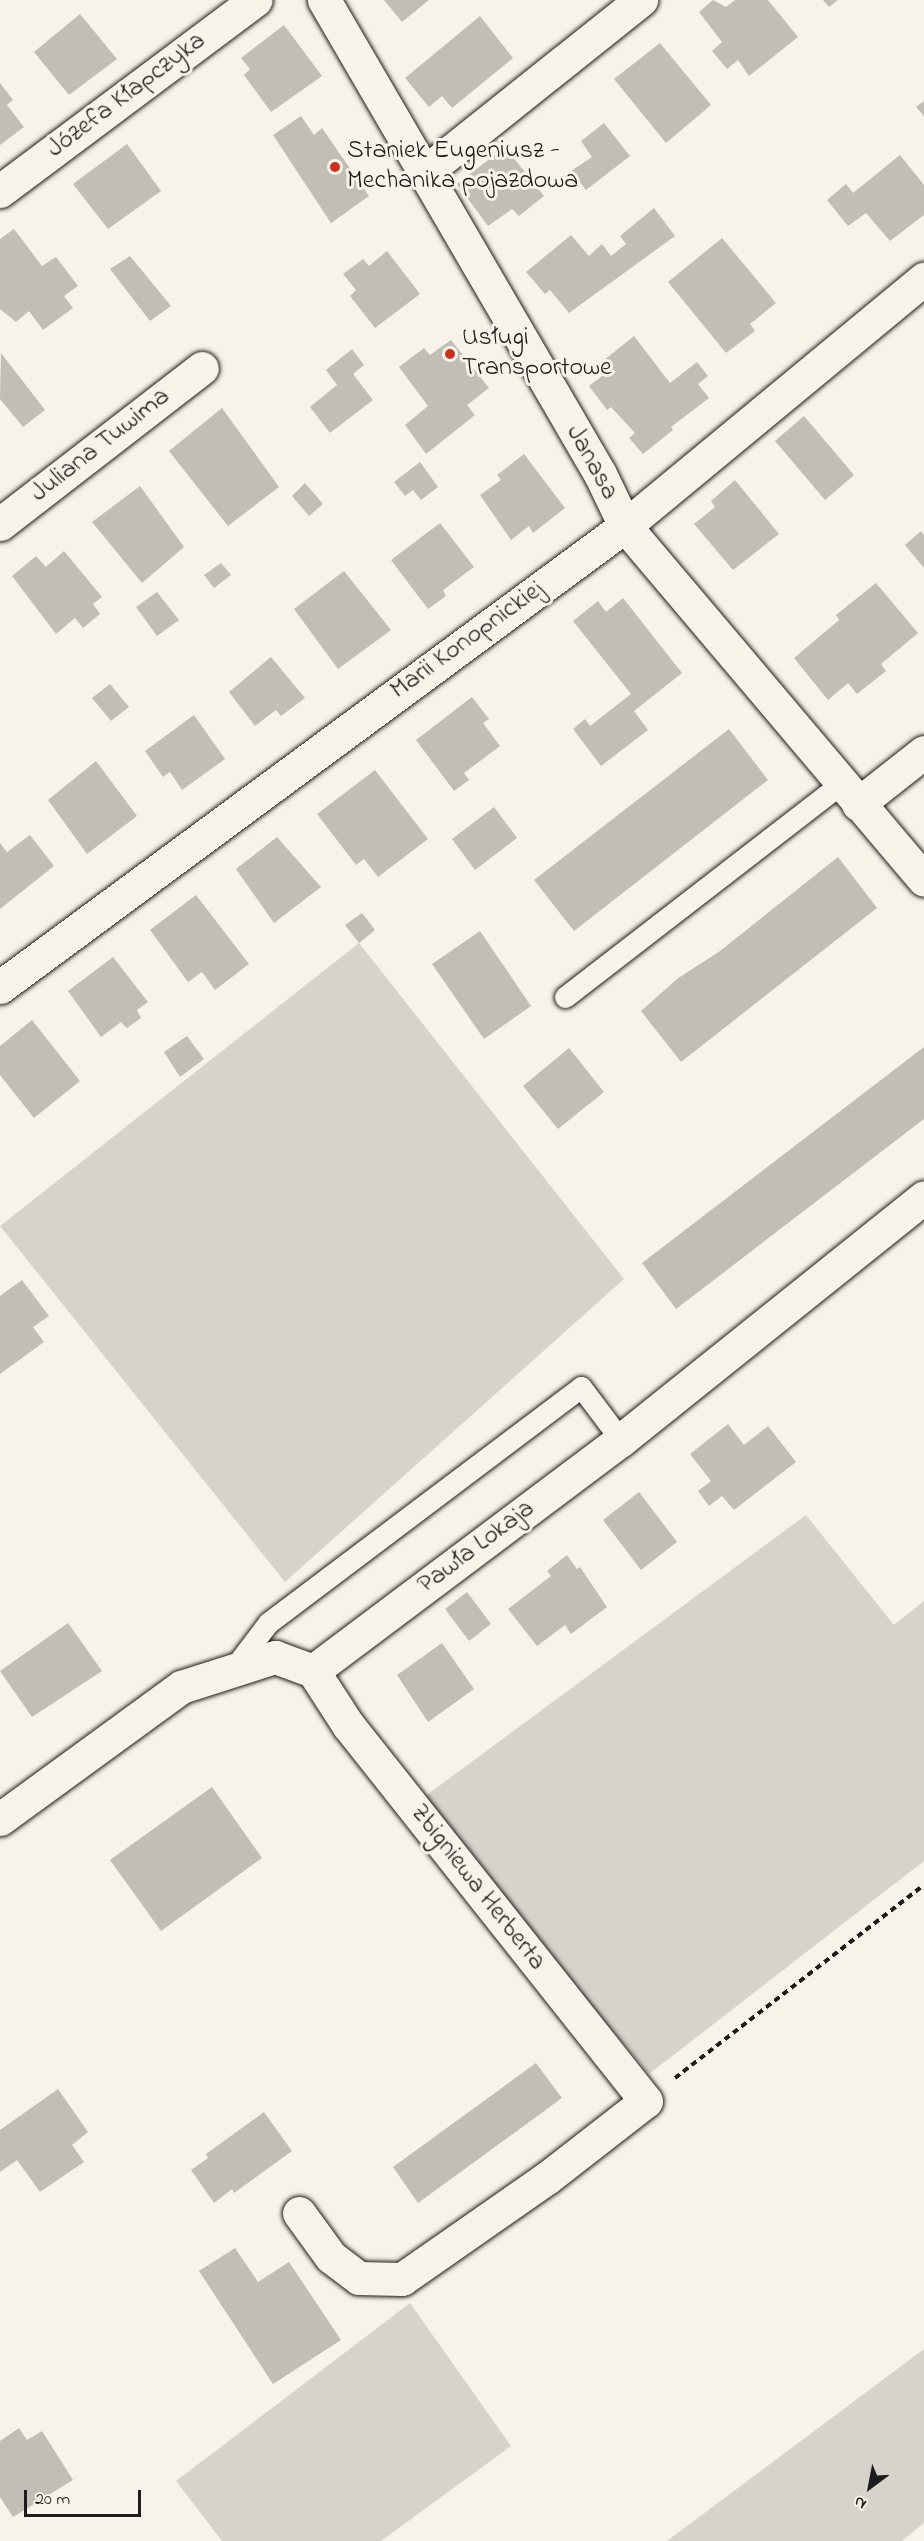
<!DOCTYPE html>
<html>
<head>
<meta charset="utf-8">
<style>
  body { margin:0 }
  #map { position:relative; width:924px; height:2541px; overflow:hidden; background:#f7f3e8; font-family:"Indie Flower",sans-serif }
  div>[style] { position:absolute }
  .green>* { inset:0; background:#d7d3cb }
  .building>* { inset:0; background:#c0beb5 }
  .path>* { height:4px; margin-top:-2px; transform-origin:0; background:repeating-linear-gradient(90deg,#1c1c1c 0 6px,transparent 0 10.5px) }
  .roads { filter:drop-shadow(0 0 2px #1c1c1c) drop-shadow(0 0 2px #1c1c1c) }
  .service>* { height:21px; margin:-10.5px; padding:0 10.5px; transform-origin:10.5px; border-radius:10.5px; background:#f7f3e8 }
  .minor>* { height:33px; margin:-16.5px; padding:0 16.5px; transform-origin:16.5px; border-radius:16.5px; background:#f7f3e8 }
  .dots>* { width:16px; height:16px; translate:-50% -50%; box-sizing:border-box; border:3px solid #f7f3e8; border-radius:50% }
  span { translate:-50% -50%; white-space:nowrap; text-align:center; line-height:1.15; -webkit-text-stroke:6px #f7f3e8; paint-order:stroke }
  .street-label { font-size:26px; color:#1c1c1c }
  .poi-label { font-size:26px; color:#1c1c1c }
  .left { translate:0 -50%; text-align:left }
  .north { position:absolute; left:840px; top:2457px; width:60px; height:60px; -webkit-text-stroke:4px #f7f3e8; paint-order:stroke; rotate:212deg; font-size:16px; font-weight:700; line-height:24px; text-align:center; color:#1c1c1c }
  .north::after { content:''; display:block; margin:auto; width:21px; height:27px; background:#1c1c1c; clip-path:polygon(50% 0,100% 100%,50% 72%,0 100%) }
  .scale { position:absolute; left:24px; top:2490px; width:117px; height:27px; box-sizing:border-box; border:3px solid #1c1c1c; border-top:0; padding-left:8px; font-size:18px; line-height:21px; white-space:nowrap; color:#1c1c1c; -webkit-text-stroke:4px #f7f3e8; paint-order:stroke }
</style>
</head>
<body>
<div id="map">
  <div class="green">
    <i style="clip-path:polygon(359px 943px,624px 1279px,285px 1582px,0 1226px)"></i>
    <i style="clip-path:polygon(806px 1515px,894px 1625px,924px 1601px,924px 1861px,649px 2074px,420px 1800px)"></i>
    <i style="clip-path:polygon(410px 2303px,511px 2446px,381px 2541px,222px 2541px,176px 2481px)"></i>
    <i style="clip-path:polygon(924px 2349px,924px 2523px,902px 2541px,667px 2541px)"></i>
  </div>
  <div class="building">
    <i style="clip-path:polygon(384px 0,429px 0,402px 22px)"></i>
    <i style="clip-path:polygon(713px 0,726px 7px,735px 0,768px 0,798px 37px,749px 76px,738px 60px,727px 69px,712px 51px,722px 42px,699px 12px)"></i>
    <i style="clip-path:polygon(823px 0,838px 0,829px 7px)"></i>
    <i style="clip-path:polygon(80px 14px,117px 59px,69px 95px,34px 52px)"></i>
    <i style="clip-path:polygon(480px 16px,513px 58px,452px 108px,442px 96px,429px 107px,405px 78px)"></i>
    <i style="clip-path:polygon(284px 25px,322px 76px,271px 112px,244px 75px,250px 69px,241px 58px)"></i>
    <i style="clip-path:polygon(660px 43px,711px 105px,666px 143px,614px 79px)"></i>
    <i style="clip-path:polygon(0 83px,13px 100px,7px 105px,24px 127px,0 145px)"></i>
    <i style="clip-path:polygon(924px 101px,924px 116px,916px 107px)"></i>
    <i style="clip-path:polygon(301px 116px,314px 135px,322px 128px,369px 196px,331px 223px,273px 135px)"></i>
    <i style="clip-path:polygon(604px 123px,630px 156px,586px 190px,571px 171px,592px 157px,581px 141px)"></i>
    <i style="clip-path:polygon(127px 144px,161px 191px,108px 229px,73px 184px)"></i>
    <i style="clip-path:polygon(505px 147px,544px 196px,519px 216px,512px 209px,488px 226px,457px 184px)"></i>
    <i style="clip-path:polygon(900px 155px,924px 185px,924px 215px,890px 241px,866px 213px,848px 226px,827px 200px,846px 184px,853px 193px)"></i>
    <i style="clip-path:polygon(654px 208px,675px 236px,569px 313px,550px 290px,545px 294px,526px 272px,571px 235px,589px 256px,602px 244px,611px 256px,626px 244px,620px 236px)"></i>
    <i style="clip-path:polygon(14px 229px,42px 266px,56px 257px,78px 286px,64px 296px,73px 308px,43px 330px,29px 311px,16px 322px,0 309px,0 239px)"></i>
    <i style="clip-path:polygon(722px 238px,776px 303px,750px 324px,755px 331px,726px 353px,668px 282px)"></i>
    <i style="clip-path:polygon(387px 251px,420px 294px,375px 328px,350px 296px,356px 290px,343px 274px,363px 259px,369px 266px)"></i>
    <i style="clip-path:polygon(130px 256px,171px 306px,150px 321px,110px 269px)"></i>
    <i style="clip-path:polygon(634px 336px,670px 383px,697px 362px,708px 376px,698px 384px,709px 398px,671px 427px,673px 430px,643px 454px,629px 438px,635px 433px,611px 407px,607px 410px,589px 386px,610px 370px,603px 361px)"></i>
    <i style="clip-path:polygon(451px 340px,489px 388px,467px 405px,475px 415px,426px 454px,405px 425px,428px 406px,399px 367px,424px 348px,430px 355px)"></i>
    <i style="clip-path:polygon(352px 349px,364px 365px,353px 374px,373px 400px,330px 433px,310px 407px,337px 385px,326px 370px)"></i>
    <i style="clip-path:polygon(1px 353px,45px 410px,23px 427px,0 399px)"></i>
    <i style="clip-path:polygon(222px 408px,279px 487px,228px 526px,169px 451px)"></i>
    <i style="clip-path:polygon(804px 416px,854px 475px,825px 500px,775px 441px)"></i>
    <i style="clip-path:polygon(524px 454px,565px 508px,533px 533px,529px 526px,511px 540px,480px 495px,501px 480px,497px 475px)"></i>
    <i style="clip-path:polygon(420px 462px,438px 487px,421px 500px,413px 490px,405px 496px,394px 482px)"></i>
    <i style="clip-path:polygon(735px 480px,779px 534px,733px 570px,694px 524px,715px 507px,711px 501px)"></i>
    <i style="clip-path:polygon(305px 483px,323px 504px,309px 516px,292px 496px)"></i>
    <i style="clip-path:polygon(140px 486px,184px 547px,142px 583px,92px 522px)"></i>
    <i style="clip-path:polygon(440px 523px,474px 567px,443px 590px,446px 596px,428px 609px,391px 560px)"></i>
    <i style="clip-path:polygon(921px 531px,924px 535px,924px 568px,905px 545px)"></i>
    <i style="clip-path:polygon(64px 551px,102px 597px,93px 604px,100px 614px,83px 628px,75px 618px,56px 634px,12px 576px,36px 556px,46px 567px)"></i>
    <i style="clip-path:polygon(221px 563px,231px 575px,214px 588px,204px 575px)"></i>
    <i style="clip-path:polygon(344px 571px,391px 630px,338px 669px,294px 609px)"></i>
    <i style="clip-path:polygon(876px 583px,918px 633px,881px 664px,886px 671px,857px 694px,848px 683px,828px 700px,794px 658px,839px 620px,836px 615px)"></i>
    <i style="clip-path:polygon(157px 592px,179px 620px,157px 636px,136px 607px)"></i>
    <i style="clip-path:polygon(623px 598px,682px 673px,634px 711px,648px 730px,601px 766px,573px 729px,585px 719px,590px 726px,631px 694px,573px 621px,598px 601px,606px 612px)"></i>
    <i style="clip-path:polygon(271px 657px,305px 698px,281px 716px,276px 710px,255px 726px,229px 692px)"></i>
    <i style="clip-path:polygon(110px 684px,129px 707px,111px 721px,92px 698px)"></i>
    <i style="clip-path:polygon(472px 697px,489px 719px,483px 723px,500px 746px,464px 773px,469px 780px,454px 791px,416px 740px)"></i>
    <i style="clip-path:polygon(194px 715px,225px 759px,182px 790px,170px 772px,163px 777px,145px 751px)"></i>
    <i style="clip-path:polygon(729px 729px,768px 780px,574px 931px,534px 880px)"></i>
    <i style="clip-path:polygon(96px 761px,137px 816px,87px 854px,48px 800px)"></i>
    <i style="clip-path:polygon(375px 770px,428px 839px,378px 877px,364px 859px,356px 865px,317px 814px)"></i>
    <i style="clip-path:polygon(494px 807px,517px 838px,475px 870px,452px 839px)"></i>
    <i style="clip-path:polygon(30px 835px,54px 866px,0 909px,0 843px,7px 852px)"></i>
    <i style="clip-path:polygon(277px 837px,321px 887px,274px 923px,236px 869px)"></i>
    <i style="clip-path:polygon(838px 857px,877px 908px,681px 1062px,641px 1011px,677px 979px,720px 951px)"></i>
    <i style="clip-path:polygon(196px 895px,249px 964px,215px 990px,202px 972px,188px 982px,150px 930px)"></i>
    <i style="clip-path:polygon(362px 913px,375px 930px,359px 943px,345px 925px)"></i>
    <i style="clip-path:polygon(480px 931px,531px 1006px,484px 1039px,432px 964px)"></i>
    <i style="clip-path:polygon(113px 957px,148px 1002px,137px 1010px,141px 1018px,127px 1028px,121px 1022px,101px 1037px,68px 991px)"></i>
    <i style="clip-path:polygon(32px 1020px,80px 1081px,34px 1118px,0 1075px,0 1046px)"></i>
    <i style="clip-path:polygon(187px 1036px,204px 1059px,180px 1077px,164px 1052px)"></i>
    <i style="clip-path:polygon(924px 1047px,924px 1119px,676px 1309px,642px 1263px)"></i>
    <i style="clip-path:polygon(569px 1048px,604px 1092px,558px 1129px,523px 1086px)"></i>
    <i style="clip-path:polygon(22px 1280px,49px 1316px,33px 1327px,44px 1342px,0 1374px,0 1296px)"></i>
    <i style="clip-path:polygon(728px 1424px,744px 1445px,768px 1426px,796px 1462px,734px 1510px,722px 1496px,709px 1506px,698px 1491px,711px 1481px,690px 1454px)"></i>
    <i style="clip-path:polygon(639px 1492px,677px 1542px,641px 1570px,603px 1520px)"></i>
    <i style="clip-path:polygon(567px 1555px,577px 1569px,580px 1567px,607px 1607px,571px 1634px,565px 1625px,537px 1646px,508px 1609px,551px 1576px,547px 1571px)"></i>
    <i style="clip-path:polygon(467px 1592px,491px 1624px,469px 1641px,445px 1609px)"></i>
    <i style="clip-path:polygon(68px 1623px,102px 1671px,32px 1717px,0 1671px)"></i>
    <i style="clip-path:polygon(442px 1643px,474px 1689px,428px 1722px,397px 1675px)"></i>
    <i style="clip-path:polygon(212px 1787px,262px 1858px,161px 1931px,110px 1860px)"></i>
    <i style="clip-path:polygon(536px 2063px,562px 2098px,418px 2203px,393px 2167px)"></i>
    <i style="clip-path:polygon(58px 2089px,88px 2132px,72px 2145px,84px 2162px,40px 2192px,17px 2160px,0 2172px,0 2130px)"></i>
    <i style="clip-path:polygon(264px 2112px,292px 2151px,234px 2193px,232px 2189px,214px 2203px,191px 2170px,208px 2158px,206px 2154px)"></i>
    <i style="clip-path:polygon(235px 2248px,258px 2282px,289px 2262px,341px 2340px,273px 2384px,199px 2271px)"></i>
    <i style="clip-path:polygon(19px 2428px,27px 2440px,42px 2431px,73px 2480px,13px 2517px,0 2497px,0 2441px)"></i>
  </div>
  <div class="path">
    <i style="left:675px;top:2078px;width:315px;rotate:-37.8deg"></i>
  </div>
  <div class="roads">
    <div class="service">
      <i style="left:565px;top:997px;width:349px;rotate:-37.7deg"></i>
      <i style="left:234px;top:1668px;width:56px;rotate:-52.9deg"></i>
      <i style="left:268px;top:1623px;width:392px;rotate:-37deg"></i>
      <i style="left:581px;top:1387px;width:66px;rotate:53deg"></i>
    </div>
    <div class="minor">
      <i style="left:324px;top:0;width:548px;rotate:59.79deg"></i>
      <i style="left:600px;top:474px;width:58px;rotate:64.3deg"></i>
      <i style="left:625px;top:526px;width:463px;rotate:49.8deg"></i>
      <i style="left:424px;top:173px;width:278px;rotate:-38.6deg"></i>
      <i style="left:0;top:191px;width:319px;rotate:-36.8deg"></i>
      <i style="left:0;top:524px;width:255px;rotate:-37.7deg"></i>
      <i style="left:858px;top:804px;width:84px;rotate:-38.2deg"></i>
      <i style="left:0;top:987px;width:777px;rotate:-36.41deg"></i>
      <i style="left:625px;top:526px;width:388px;rotate:-39.6deg"></i>
      <i style="left:0;top:1819px;width:224px;rotate:-36.1deg"></i>
      <i style="left:181px;top:1687px;width:99px;rotate:-17.7deg"></i>
      <i style="left:275px;top:1657px;width:40px;rotate:20.2deg"></i>
      <i style="left:313px;top:1671px;width:385px;rotate:-36.9deg"></i>
      <i style="left:621px;top:1440px;width:388px;rotate:-38.7deg"></i>
      <i style="left:299px;top:2213px;width:54px;rotate:54deg"></i>
      <i style="left:331px;top:2257px;width:35px;rotate:37deg"></i>
      <i style="left:359px;top:2278px;width:43px;rotate:1.3deg"></i>
      <i style="left:402px;top:2279px;width:177px;rotate:-34.9deg"></i>
      <i style="left:547px;top:2178px;width:125px;rotate:-37.9deg"></i>
      <i style="left:646px;top:2101px;width:480px;rotate:-128.4deg"></i>
      <i style="left:348px;top:1725px;width:64px;rotate:-122.9deg"></i>
    </div>
  </div>
  <div class="dots">
    <i style="left:335px;top:167px;background:#c8321e"></i>
    <i style="left:450px;top:354px;background:#c8321e"></i>
  </div>
  <div class="street-label">
    <span style="left:127px;top:96px;rotate:-37deg">Józefa Kłapczyka</span>
    <span style="left:101px;top:446px;rotate:-38deg">Juliana Tuwima</span>
    <span style="left:591px;top:463px;rotate:61deg">Janasa</span>
    <span style="left:468px;top:641px;rotate:-36deg">Marii Konopnickiej</span>
    <span style="left:477px;top:1548px;rotate:-37deg">Pawła Lokaja</span>
    <span style="left:477px;top:1888px;rotate:52deg">Zbigniewa Herberta</span>
  </div>
  <div class="poi-label">
    <span class="left" style="left:347px;top:167px">Staniek Eugeniusz -<br>Mechanika pojazdowa</span>
    <span class="left" style="left:462px;top:354px">Usługi<br>Transportowe</span>
  </div>
  <div class="north">N</div>
  <div class="scale">20 m</div>
</div>
</body>
</html>
